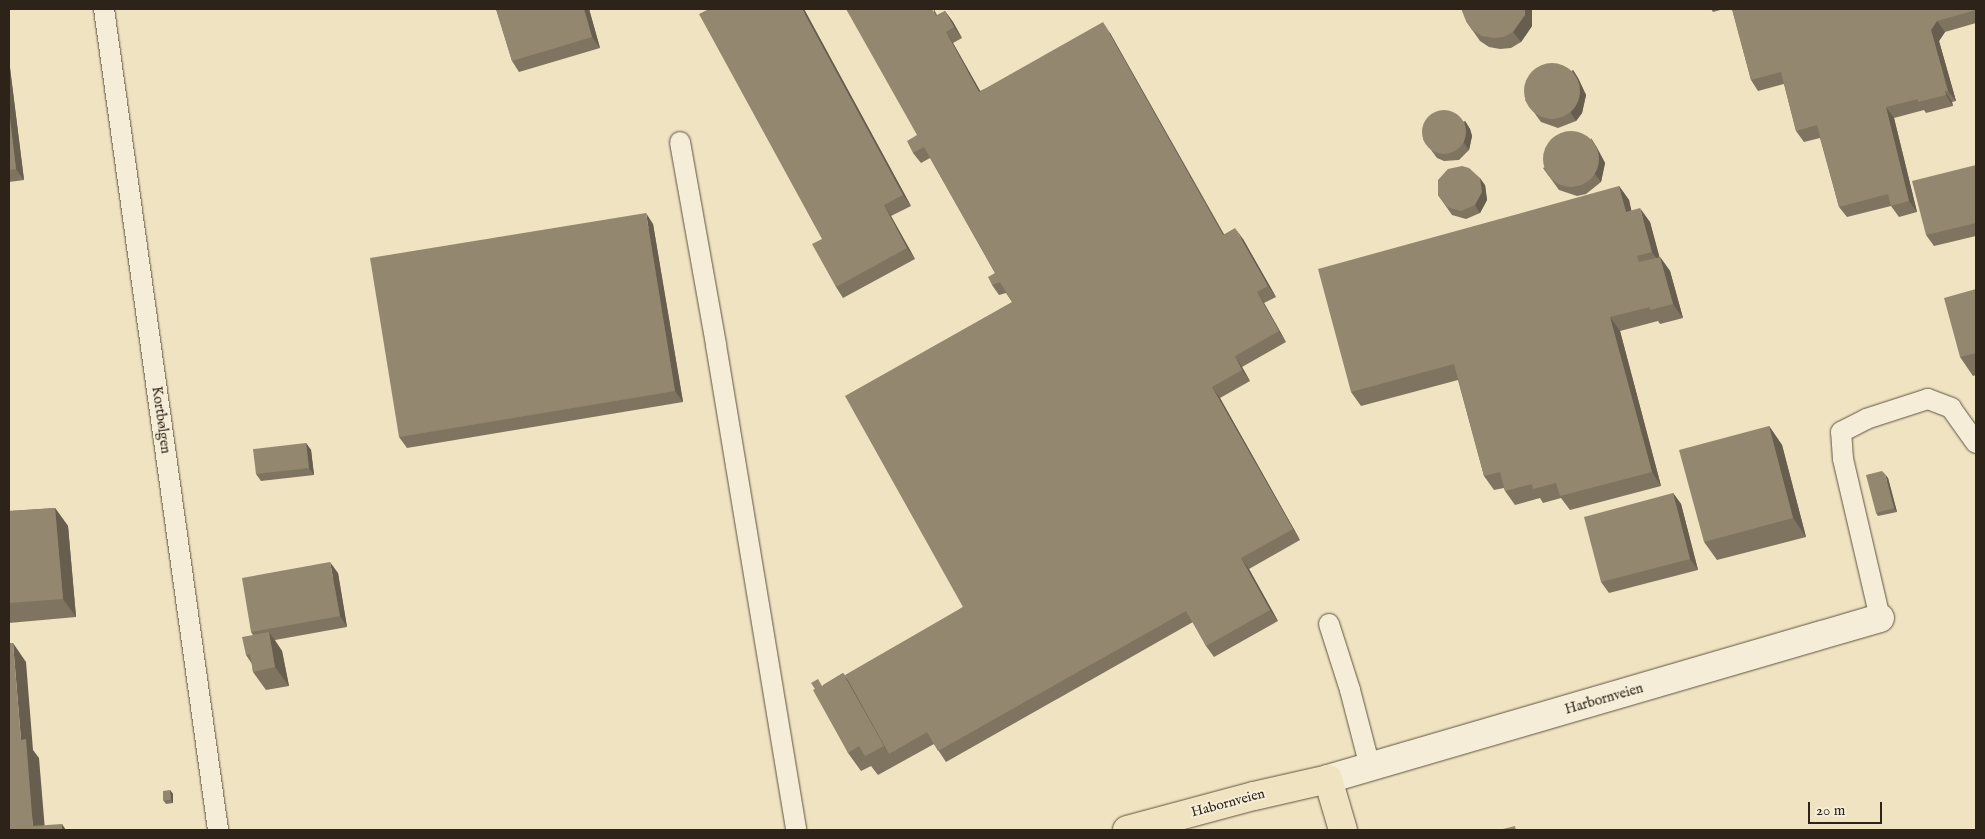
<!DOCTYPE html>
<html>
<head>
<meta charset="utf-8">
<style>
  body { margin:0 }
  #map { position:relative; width:1985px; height:839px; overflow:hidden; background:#f0e3c1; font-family:"IM FELL English",serif }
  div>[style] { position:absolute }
  .roads { filter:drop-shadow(0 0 1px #5e5342) drop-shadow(0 0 1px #5e5342) }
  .street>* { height:20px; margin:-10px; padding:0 10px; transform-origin:10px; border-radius:10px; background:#f5edd7 }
  .secondary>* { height:28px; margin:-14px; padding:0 14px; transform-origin:14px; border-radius:14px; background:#f5edd7 }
  .highway>* { height:28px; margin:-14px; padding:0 14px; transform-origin:14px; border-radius:14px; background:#f0e3c1 }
  .wall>* { inset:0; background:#7e7460 }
  .shaded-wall>* { inset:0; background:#675e4e }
  .building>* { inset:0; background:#938770 }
  .round { border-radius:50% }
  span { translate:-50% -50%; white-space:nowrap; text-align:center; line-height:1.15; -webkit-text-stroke:4px #f5edd7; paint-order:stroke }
  .street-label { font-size:14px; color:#2e2318 }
  .frame { position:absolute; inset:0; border:10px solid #2e2318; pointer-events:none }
  .scale { position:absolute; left:1808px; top:802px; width:74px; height:22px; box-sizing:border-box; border:2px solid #2e2318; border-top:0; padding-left:6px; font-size:15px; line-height:18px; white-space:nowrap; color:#2e2318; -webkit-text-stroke:4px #f5edd7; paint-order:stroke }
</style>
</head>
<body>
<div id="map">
  <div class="roads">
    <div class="street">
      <i style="left:104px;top:9px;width:829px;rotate:82.09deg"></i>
      <i style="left:680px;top:142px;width:206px;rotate:79.9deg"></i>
      <i style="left:716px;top:345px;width:492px;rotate:80.6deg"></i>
      <i style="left:1880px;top:618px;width:163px;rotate:-103.1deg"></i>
      <i style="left:1843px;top:459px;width:27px;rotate:-94deg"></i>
      <i style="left:1841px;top:432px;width:28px;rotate:-27deg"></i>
      <i style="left:1866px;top:419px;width:65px;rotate:-17.9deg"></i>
      <i style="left:1928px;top:399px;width:25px;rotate:21deg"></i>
      <i style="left:1951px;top:408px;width:43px;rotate:54.5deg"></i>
      <i style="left:1329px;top:624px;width:69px;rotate:72.3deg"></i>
      <i style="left:1350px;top:690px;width:80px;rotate:75.4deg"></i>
    </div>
    <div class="secondary">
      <i style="left:1328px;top:779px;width:575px;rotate:-16.26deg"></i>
    </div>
    <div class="highway">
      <i style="left:1127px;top:830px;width:131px;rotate:-15deg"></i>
      <i style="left:1254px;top:796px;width:76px;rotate:-12.9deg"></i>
      <i style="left:1328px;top:779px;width:53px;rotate:73.6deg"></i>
    </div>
  </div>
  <div class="wall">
    <i style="clip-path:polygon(496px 9px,589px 9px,600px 48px,519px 72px,512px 61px)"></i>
    <i style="clip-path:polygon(804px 9px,911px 206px,891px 216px,915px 259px,843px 298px,836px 287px,822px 239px)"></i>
    <i style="clip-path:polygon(934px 9px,937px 15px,945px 11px,953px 22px,962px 38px,953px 43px,980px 91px,1110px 33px,1224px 234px,1243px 239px,1276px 297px,1264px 303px,1286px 342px,1242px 367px,1250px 381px,1220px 398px,1300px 540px,1249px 569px,1278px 621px,1214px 657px,1206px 646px,1193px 622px,946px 762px,934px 744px,878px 775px,871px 766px,861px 771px,848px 753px,823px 685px,843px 673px,848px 680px,963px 607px,1012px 302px,1006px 293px,999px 295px,992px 285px,995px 273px,930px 158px,921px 163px,913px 153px,917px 135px)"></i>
    <i style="clip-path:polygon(1711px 9px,1724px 9px,1713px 12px)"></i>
    <i style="clip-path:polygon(1732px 9px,1976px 9px,1976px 23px,1945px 32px,1939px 41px,1956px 101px,1952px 102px,1953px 106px,1926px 113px,1924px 110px,1894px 118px,1917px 212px,1899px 217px,1891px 206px,1847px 217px,1839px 207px,1820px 138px,1804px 142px,1796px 131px,1784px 84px,1758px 91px,1751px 80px)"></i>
    <i style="clip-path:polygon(1466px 21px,1532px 26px,1521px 42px,1511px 48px,1500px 49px,1489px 47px,1480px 41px)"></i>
    <i style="clip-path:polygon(9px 60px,24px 180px,9px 182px)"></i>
    <i style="clip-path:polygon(1573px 70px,1578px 78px,1586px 95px,1582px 113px,1576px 121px,1558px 128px,1541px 122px,1525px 100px)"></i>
    <i style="clip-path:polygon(1465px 121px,1470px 129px,1472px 136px,1469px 150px,1459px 160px,1444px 161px,1437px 158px,1423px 139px)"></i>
    <i style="clip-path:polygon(1596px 146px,1605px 163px,1601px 182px,1586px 194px,1577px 196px,1559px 190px,1543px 168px)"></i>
    <i style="clip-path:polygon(1976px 165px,1976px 236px,1934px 246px,1926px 235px)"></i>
    <i style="clip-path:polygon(1485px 185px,1487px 200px,1480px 213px,1466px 219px,1452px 215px,1438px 195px)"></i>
    <i style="clip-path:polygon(1619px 186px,1629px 200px,1631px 211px,1650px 222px,1659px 257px,1660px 257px,1670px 271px,1683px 318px,1660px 324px,1658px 321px,1620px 331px,1661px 486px,1570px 510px,1561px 498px,1543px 503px,1540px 498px,1515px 505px,1505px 491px,1504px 488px,1494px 490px,1484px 476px,1458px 380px,1361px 406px,1351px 392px)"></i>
    <i style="clip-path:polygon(653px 224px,683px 402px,407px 448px,399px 437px)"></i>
    <i style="clip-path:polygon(1976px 289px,1976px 375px,1973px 376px,1960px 357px)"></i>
    <i style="clip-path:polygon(1769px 426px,1782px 445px,1806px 537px,1717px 560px,1704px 542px)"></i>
    <i style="clip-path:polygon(306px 443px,311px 450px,314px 475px,261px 481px,256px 474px)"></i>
    <i style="clip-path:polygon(1888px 478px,1897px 512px,1878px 516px,1876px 513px)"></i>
    <i style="clip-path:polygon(1673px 493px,1681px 504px,1698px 570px,1609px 593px,1601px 582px)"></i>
    <i style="clip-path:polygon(55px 508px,68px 526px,76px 617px,9px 623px,9px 511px)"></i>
    <i style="clip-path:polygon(338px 573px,347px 627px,275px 640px,282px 651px,289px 686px,266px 690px,253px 672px,252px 664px,246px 655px,253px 635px,251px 632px)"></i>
    <i style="clip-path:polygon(170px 790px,173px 794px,173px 803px,166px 804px,163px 800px)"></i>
  </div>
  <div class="shaded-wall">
    <i style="clip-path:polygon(584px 9px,589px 9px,600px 48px,592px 37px)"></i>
    <i style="clip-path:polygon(802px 9px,804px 9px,911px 206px,903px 195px)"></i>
    <i style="clip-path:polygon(1525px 9px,1532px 9px,1532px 26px,1521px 42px,1513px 32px)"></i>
    <i style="clip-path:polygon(945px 11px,953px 22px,962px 38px,954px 27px)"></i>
    <i style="clip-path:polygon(1937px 21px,1945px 32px,1939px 41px,1956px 101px,1948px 91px,1931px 30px)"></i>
    <i style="clip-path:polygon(1103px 22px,1110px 33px,1230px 246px,1223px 235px)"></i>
    <i style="clip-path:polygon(946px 32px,953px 43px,987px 103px,979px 92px)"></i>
    <i style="clip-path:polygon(9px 60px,24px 180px,16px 169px,9px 109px)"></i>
    <i style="clip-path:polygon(1573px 70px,1578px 78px,1586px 95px,1582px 113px,1576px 121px,1571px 113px)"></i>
    <i style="clip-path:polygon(1945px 91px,1952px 102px,1953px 106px,1946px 95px)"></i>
    <i style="clip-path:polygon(1886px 107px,1894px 118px,1917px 212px,1909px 201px)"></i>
    <i style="clip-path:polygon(1465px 121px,1470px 129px,1472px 136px,1469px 150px,1464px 143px)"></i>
    <i style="clip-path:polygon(1591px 138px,1596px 146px,1605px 163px,1601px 182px,1595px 174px)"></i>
    <i style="clip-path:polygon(1480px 178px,1485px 185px,1487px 200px,1480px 213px,1475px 205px)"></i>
    <i style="clip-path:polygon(1619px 186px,1629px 200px,1635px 226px,1626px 212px)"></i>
    <i style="clip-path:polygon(884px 205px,891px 216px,915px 259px,907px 248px)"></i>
    <i style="clip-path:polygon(1640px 208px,1650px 222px,1662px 266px,1652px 252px)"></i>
    <i style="clip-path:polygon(646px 213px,653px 224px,683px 402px,675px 391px)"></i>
    <i style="clip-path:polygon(1235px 228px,1243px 239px,1276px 297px,1268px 286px)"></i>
    <i style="clip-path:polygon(1660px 257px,1670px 271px,1683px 318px,1673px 304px)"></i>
    <i style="clip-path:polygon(1257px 292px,1264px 303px,1286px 342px,1279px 331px)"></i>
    <i style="clip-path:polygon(1610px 317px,1620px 331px,1661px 486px,1652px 472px)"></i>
    <i style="clip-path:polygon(1235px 356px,1242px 367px,1250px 381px,1242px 370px)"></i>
    <i style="clip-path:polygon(1212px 387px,1220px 398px,1300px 540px,1293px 529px)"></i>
    <i style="clip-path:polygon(1769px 426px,1782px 445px,1806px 537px,1793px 518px)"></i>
    <i style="clip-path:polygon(306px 443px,311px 450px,314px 475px,309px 468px)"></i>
    <i style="clip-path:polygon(1885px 474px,1888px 478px,1897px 512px,1894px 508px)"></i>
    <i style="clip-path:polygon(1673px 493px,1681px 504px,1698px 570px,1690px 559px)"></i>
    <i style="clip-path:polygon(55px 508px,68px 526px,76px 617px,63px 599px)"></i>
    <i style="clip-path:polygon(1241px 558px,1249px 569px,1278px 621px,1270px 610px)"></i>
    <i style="clip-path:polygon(330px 562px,338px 573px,347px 627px,340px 616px)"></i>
    <i style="clip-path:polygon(269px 632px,282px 651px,289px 686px,275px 667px)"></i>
    <i style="clip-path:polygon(13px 643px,26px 662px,33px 750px,39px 758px,45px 830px,33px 826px,21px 740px)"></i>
    <i style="clip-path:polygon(843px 673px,857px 692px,889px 754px,884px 746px)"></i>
    <i style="clip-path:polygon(170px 790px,173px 794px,173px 803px,171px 800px)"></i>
    <i style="clip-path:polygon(62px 824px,66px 830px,62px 830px)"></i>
  </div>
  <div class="building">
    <i style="clip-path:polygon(496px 9px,584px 9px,592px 37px,512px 61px)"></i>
    <i style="clip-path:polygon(709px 9px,802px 9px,903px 195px,884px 205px,907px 248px,836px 287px,812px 244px,822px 239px,699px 14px)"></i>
    <i style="clip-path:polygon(846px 9px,932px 9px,936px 16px,945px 11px,954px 27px,946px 32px,979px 92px,1103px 22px,1223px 235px,1235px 228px,1268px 286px,1257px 292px,1279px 331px,1235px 356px,1242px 370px,1212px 387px,1293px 529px,1241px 558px,1270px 610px,1206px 646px,1186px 611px,938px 751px,927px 732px,889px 754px,845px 675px,963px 607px,845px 396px,1012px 302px,1000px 282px,992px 285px,988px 277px,995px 273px,924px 147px,913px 153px,907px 141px,917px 135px)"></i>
    <i style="clip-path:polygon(1462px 9px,1525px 9px,1525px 15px,1513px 32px,1504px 37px,1493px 38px,1482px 36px,1472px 30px,1466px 21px,1462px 11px)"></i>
    <i style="clip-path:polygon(1732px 9px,1976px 9px,1976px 10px,1937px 21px,1931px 30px,1948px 91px,1945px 91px,1946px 95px,1918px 102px,1918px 99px,1886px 107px,1909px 201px,1891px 206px,1888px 194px,1839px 207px,1817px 125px,1796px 131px,1781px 72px,1751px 80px)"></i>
    <i class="round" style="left:1524px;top:63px;width:56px;height:56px"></i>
    <i style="clip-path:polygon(9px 109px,16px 169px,9px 170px)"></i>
    <i class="round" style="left:1422px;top:110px;width:44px;height:44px"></i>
    <i class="round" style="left:1543px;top:131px;width:56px;height:56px"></i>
    <i style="clip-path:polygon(1976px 165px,1976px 223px,1926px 235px,1912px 181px)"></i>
    <i style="clip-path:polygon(1462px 166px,1469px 168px,1480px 178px,1482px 192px,1475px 205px,1461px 211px,1447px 207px,1438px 195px,1438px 180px,1448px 169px)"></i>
    <i style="clip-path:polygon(1619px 186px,1626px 212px,1640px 208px,1652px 252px,1637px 256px,1639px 262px,1660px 257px,1673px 304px,1650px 310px,1650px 307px,1610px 317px,1652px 472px,1560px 496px,1556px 483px,1533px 489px,1532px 484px,1505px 491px,1500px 472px,1484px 476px,1454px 364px,1351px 392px,1318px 269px)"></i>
    <i style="clip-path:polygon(646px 213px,675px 391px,399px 437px,370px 258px)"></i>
    <i style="clip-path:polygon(1976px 289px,1976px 353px,1960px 357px,1944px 298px)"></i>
    <i style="clip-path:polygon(1769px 426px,1793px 518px,1704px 542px,1679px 450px)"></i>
    <i style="clip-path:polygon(306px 443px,309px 468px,256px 474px,253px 449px)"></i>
    <i style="clip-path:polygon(1882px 471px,1885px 474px,1894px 508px,1876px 513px,1866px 475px)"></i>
    <i style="clip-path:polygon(1673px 493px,1690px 559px,1601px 582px,1584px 517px)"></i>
    <i style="clip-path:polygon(55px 508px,63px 599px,9px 603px,9px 511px)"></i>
    <i style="clip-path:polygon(330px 562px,340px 616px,251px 632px,242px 578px)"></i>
    <i style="clip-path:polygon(269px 632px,275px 667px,253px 672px,250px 654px,246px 655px,242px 637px)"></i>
    <i style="clip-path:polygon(9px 643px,13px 643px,21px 740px,26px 739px,33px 826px,62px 824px,62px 830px,9px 830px)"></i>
    <i style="clip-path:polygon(843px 673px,884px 746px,865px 756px,859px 746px,848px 753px,813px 690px,815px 689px,811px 683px,818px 679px,822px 686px)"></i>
    <i style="clip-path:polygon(170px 790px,171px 800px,163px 800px,163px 791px)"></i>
    <i style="clip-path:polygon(1515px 826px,1516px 830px,1499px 830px)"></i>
  </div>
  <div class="street-label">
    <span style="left:161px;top:420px;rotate:82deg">Kortbølgen</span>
    <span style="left:1604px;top:699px;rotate:-16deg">Harbornveien</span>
    <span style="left:1228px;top:803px;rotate:-15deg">Habornveien</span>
  </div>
  <div class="frame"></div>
  <div class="scale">20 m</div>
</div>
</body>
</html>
